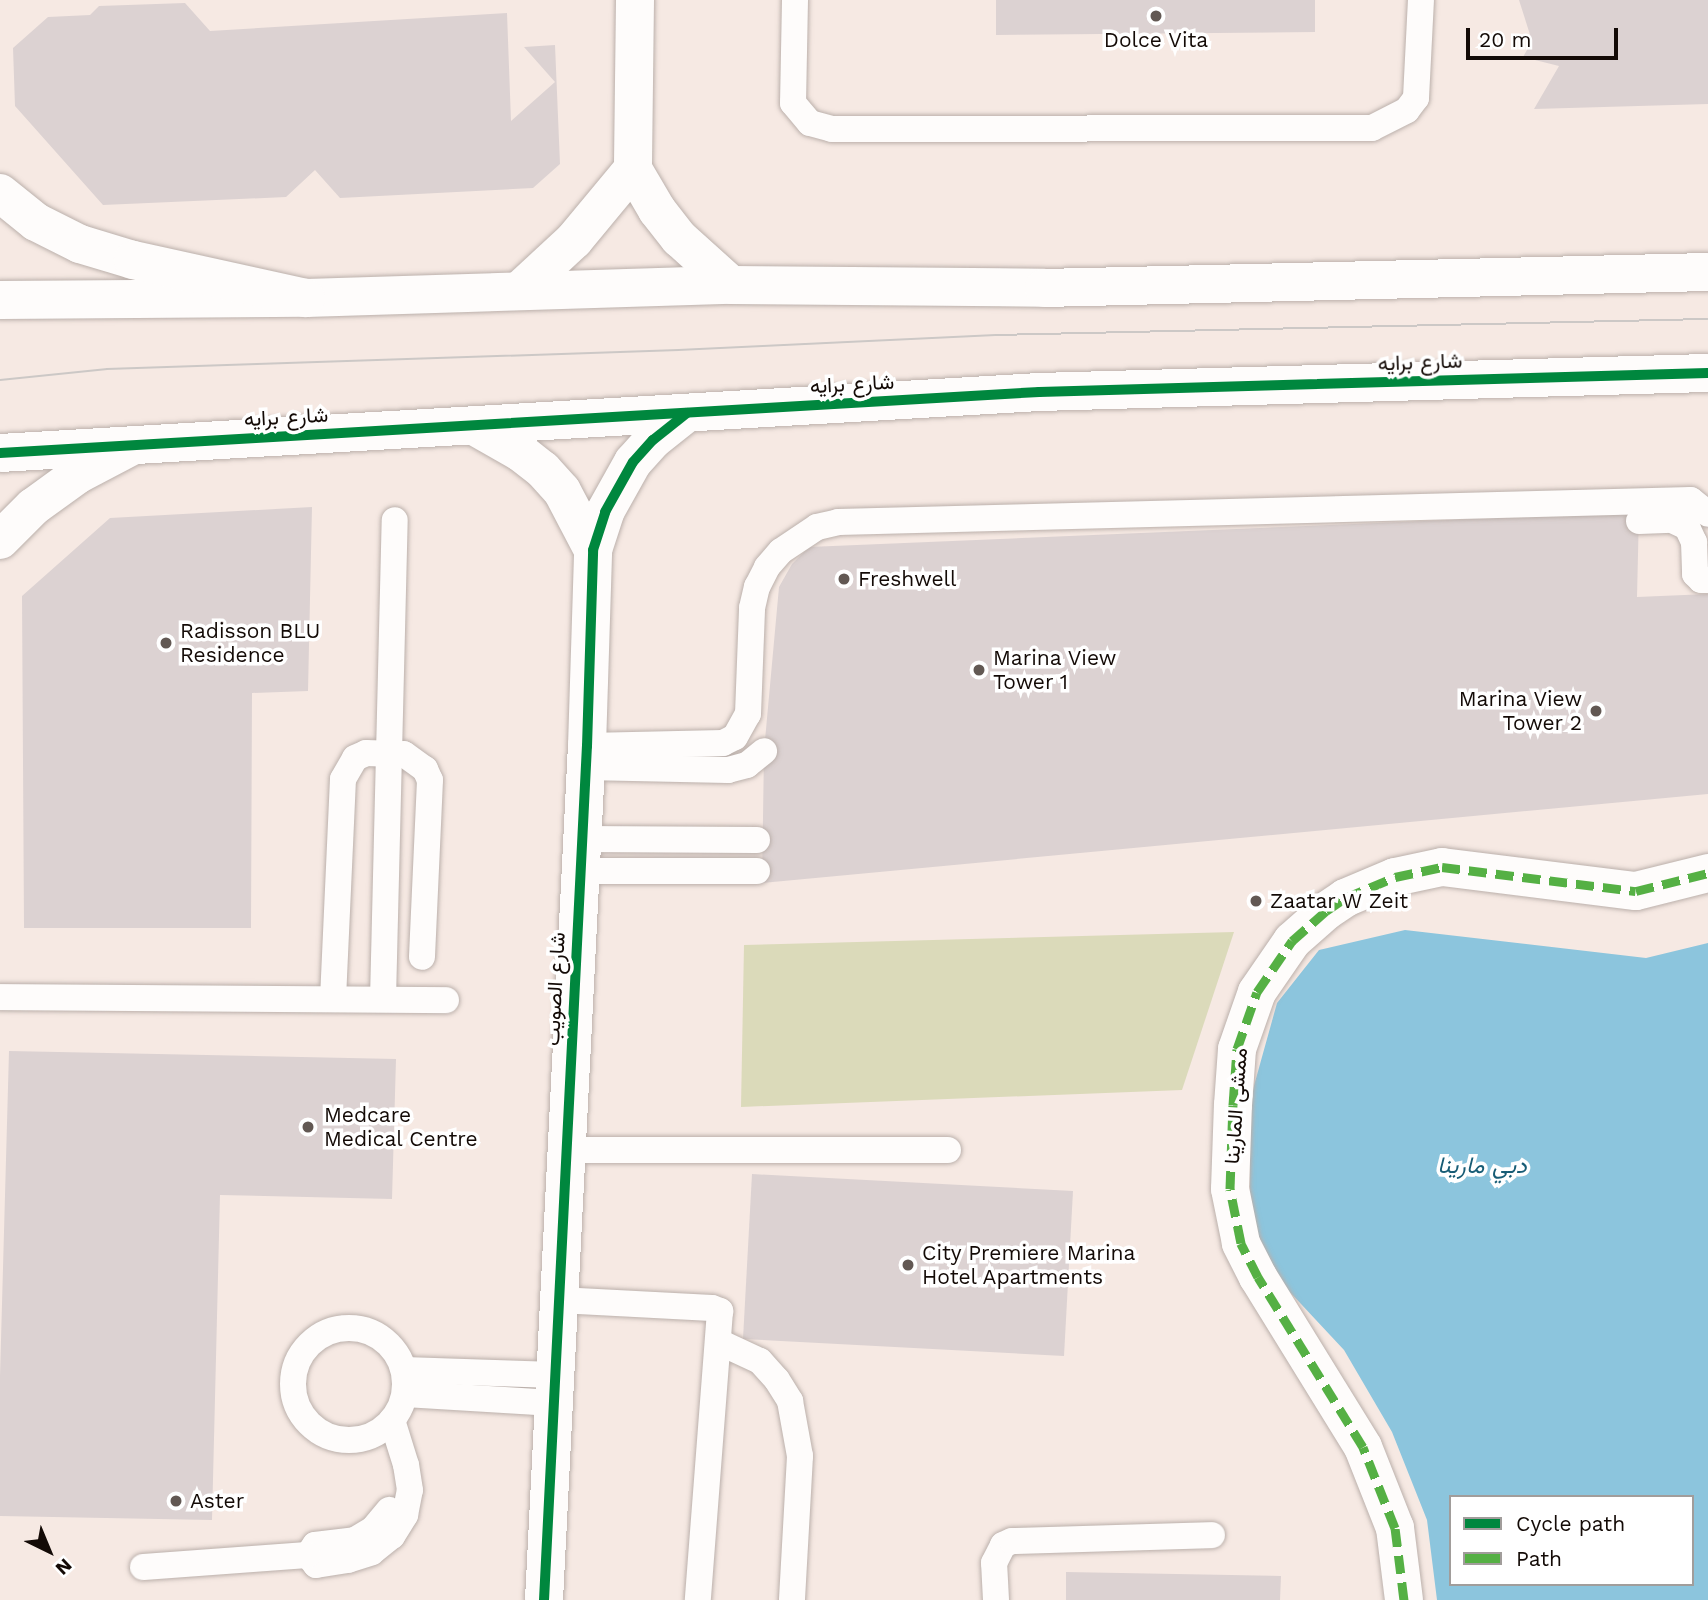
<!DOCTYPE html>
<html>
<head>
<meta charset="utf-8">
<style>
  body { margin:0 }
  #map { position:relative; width:1708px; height:1600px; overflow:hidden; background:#f6e9e3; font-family:"Work Sans",Vazirmatn,sans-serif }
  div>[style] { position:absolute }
  .green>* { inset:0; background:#dbdaba }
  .water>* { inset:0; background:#8cc5dd }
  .building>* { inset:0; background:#dcd2d2 }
  .roads { filter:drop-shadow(0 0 2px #bbb0ab) drop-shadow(0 0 2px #bbb0ab) }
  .lane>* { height:26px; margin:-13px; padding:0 13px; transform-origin:13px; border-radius:13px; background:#fefcfb }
  .lane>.ring { margin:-13px; padding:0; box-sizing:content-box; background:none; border:26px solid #fefcfb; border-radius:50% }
  .street>* { height:38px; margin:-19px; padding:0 19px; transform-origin:19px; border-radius:19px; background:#fefcfb }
  .secondary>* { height:38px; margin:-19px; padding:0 19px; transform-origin:19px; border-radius:19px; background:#fefcfb }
  .tram>* { height:2px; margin:-1px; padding:0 1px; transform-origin:1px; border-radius:1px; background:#ccc8c6 }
  .quiet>* { height:9px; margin-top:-4.5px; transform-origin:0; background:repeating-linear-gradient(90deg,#55b044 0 18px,transparent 0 27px) }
  .cycleway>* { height:10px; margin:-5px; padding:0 5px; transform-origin:5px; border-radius:5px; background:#00873e }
  .dots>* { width:19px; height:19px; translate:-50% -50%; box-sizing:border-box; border:4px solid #fff; border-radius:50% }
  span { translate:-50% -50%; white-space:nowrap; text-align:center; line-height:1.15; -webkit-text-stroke:7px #fff; paint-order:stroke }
  .poi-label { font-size:21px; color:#130a06 }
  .left { translate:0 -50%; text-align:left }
  .right { translate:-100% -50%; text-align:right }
  .street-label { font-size:21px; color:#130a06 }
  .water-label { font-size:23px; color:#175c75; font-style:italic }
  .legend { position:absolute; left:1449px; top:1495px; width:245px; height:91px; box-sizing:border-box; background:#fff; border:2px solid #a19d9b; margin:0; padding:9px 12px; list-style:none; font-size:21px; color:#130a06 }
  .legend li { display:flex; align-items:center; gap:14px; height:35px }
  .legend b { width:35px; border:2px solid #a19d9b }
  .north { position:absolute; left:14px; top:1516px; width:70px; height:70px; -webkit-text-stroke:5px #fff; paint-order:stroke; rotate:137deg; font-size:19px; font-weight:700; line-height:28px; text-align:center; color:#130a06 }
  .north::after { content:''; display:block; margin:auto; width:24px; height:32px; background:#130a06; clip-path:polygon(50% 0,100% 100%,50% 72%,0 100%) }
  .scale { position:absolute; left:1466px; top:28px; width:152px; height:32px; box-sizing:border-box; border:4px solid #130a06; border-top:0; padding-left:9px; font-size:21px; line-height:24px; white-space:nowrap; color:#130a06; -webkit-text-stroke:5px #fff; paint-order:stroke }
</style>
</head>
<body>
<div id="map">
  <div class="green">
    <i style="clip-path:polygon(1234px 932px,1182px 1090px,741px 1107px,744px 945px)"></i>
  </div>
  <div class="water">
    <i style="clip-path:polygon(evenodd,1405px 930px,1646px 958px,1708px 943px,1708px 1600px,1437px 1600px,1427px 1520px,1392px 1432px,1344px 1350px,1273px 1274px,1250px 1216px,1250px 1100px,1277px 1003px,1319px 950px,1405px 930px,1451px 1497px,1692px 1497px,1692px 1584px,1451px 1584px,1451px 1497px)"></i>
  </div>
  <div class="building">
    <i style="clip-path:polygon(996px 0,1315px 0,1315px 32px,996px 35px)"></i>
    <i style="clip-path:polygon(1519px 0,1708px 0,1708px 104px,1534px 109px,1559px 66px,1523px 57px,1532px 41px)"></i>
    <i style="clip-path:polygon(185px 3px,210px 31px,507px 13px,511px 121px,555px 82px,524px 47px,555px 45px,560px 164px,533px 188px,340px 198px,315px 170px,286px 197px,103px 205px,15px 106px,13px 48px,48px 17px,90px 15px,99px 6px)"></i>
    <i style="clip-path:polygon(312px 507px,308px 691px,252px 693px,251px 928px,24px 928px,22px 596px,110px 518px)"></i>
    <i style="clip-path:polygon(1639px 512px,1637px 597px,1708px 594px,1708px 794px,762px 883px,764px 751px,779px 587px,792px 564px,809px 547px)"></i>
    <i style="clip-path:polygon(9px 1051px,396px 1059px,392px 1199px,220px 1195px,212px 1520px,0 1516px,0 1376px)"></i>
    <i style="clip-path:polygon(752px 1174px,1073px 1191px,1064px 1356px,743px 1339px)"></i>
    <i style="clip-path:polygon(1066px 1572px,1281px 1576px,1280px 1600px,1066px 1600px)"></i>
  </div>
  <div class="roads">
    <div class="lane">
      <i style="left:795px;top:0;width:103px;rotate:91.1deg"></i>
      <i style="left:793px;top:103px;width:26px;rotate:50deg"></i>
      <i style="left:810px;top:123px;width:23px;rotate:15deg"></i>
      <i style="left:832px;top:129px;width:540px;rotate:-0.11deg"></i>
      <i style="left:1372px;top:128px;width:39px;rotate:-27deg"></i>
      <i style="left:1407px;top:110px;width:15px;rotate:-53deg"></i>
      <i style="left:1416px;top:98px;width:98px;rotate:-87.1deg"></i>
      <i style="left:1639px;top:521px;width:33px;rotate:-2deg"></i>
      <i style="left:1672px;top:520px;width:17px;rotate:25deg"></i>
      <i style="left:1687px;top:527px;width:17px;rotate:65deg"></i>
      <i style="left:1694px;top:542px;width:32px;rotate:88deg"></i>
      <i style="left:1695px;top:574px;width:8px;rotate:45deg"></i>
      <i style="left:1701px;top:580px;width:7px"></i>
      <i style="left:587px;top:746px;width:136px;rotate:-1.3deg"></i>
      <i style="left:723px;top:743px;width:13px;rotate:-27deg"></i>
      <i style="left:735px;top:737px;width:26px;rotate:-61deg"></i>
      <i style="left:748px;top:714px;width:106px;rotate:-87.8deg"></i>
      <i style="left:752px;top:608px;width:22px;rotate:-77deg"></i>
      <i style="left:757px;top:587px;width:22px;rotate:-63deg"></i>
      <i style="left:767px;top:567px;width:21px;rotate:-49deg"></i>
      <i style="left:781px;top:551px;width:43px;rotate:-33.7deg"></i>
      <i style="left:817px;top:527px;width:22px;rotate:-13deg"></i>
      <i style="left:838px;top:522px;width:853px;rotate:-1.48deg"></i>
      <i style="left:1691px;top:500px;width:22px;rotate:39deg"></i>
      <i style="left:585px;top:767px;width:143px;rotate:1.2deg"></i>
      <i style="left:728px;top:770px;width:20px;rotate:-15deg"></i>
      <i style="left:747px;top:765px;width:22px;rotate:-39deg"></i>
      <i style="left:582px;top:839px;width:175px;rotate:0.3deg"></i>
      <i style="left:580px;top:871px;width:177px"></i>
      <i style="left:0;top:997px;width:446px;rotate:0.4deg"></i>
      <i style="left:333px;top:999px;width:220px;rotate:-87.4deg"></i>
      <i style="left:343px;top:779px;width:24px;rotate:-60deg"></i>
      <i style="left:355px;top:758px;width:12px;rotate:-24deg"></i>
      <i style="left:366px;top:753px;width:38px;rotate:2deg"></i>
      <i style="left:404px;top:754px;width:26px;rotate:36deg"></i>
      <i style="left:425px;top:769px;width:12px;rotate:66deg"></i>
      <i style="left:430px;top:780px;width:177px;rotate:92.6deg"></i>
      <i style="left:383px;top:999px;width:479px;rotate:-88.6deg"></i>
      <i style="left:566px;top:1150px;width:382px"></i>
      <i style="left:559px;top:1300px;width:153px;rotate:3deg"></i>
      <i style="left:712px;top:1308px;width:9px;rotate:21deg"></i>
      <i style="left:720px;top:1311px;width:290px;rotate:94.4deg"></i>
      <i class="ring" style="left:293px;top:1328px;width:86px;height:86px"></i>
      <i style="left:719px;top:1342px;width:45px;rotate:24.9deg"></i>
      <i style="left:760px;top:1361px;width:25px;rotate:48deg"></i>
      <i style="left:777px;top:1380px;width:25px;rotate:58deg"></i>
      <i style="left:790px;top:1401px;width:56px;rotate:79.7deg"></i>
      <i style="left:800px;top:1456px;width:144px;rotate:93.2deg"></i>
      <i style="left:404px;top:1370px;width:151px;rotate:1.9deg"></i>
      <i style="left:405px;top:1394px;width:149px;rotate:3.5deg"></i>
      <i style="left:308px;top:1555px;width:13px;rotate:51deg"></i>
      <i style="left:316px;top:1565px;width:32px;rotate:-9deg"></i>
      <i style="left:348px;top:1560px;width:25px;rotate:-18deg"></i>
      <i style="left:372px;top:1552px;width:26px;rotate:-39deg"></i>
      <i style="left:392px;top:1536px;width:25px;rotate:-58deg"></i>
      <i style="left:405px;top:1515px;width:25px;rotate:-79deg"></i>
      <i style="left:410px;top:1490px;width:25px;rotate:-99deg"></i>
      <i style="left:406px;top:1465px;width:47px;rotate:-107.3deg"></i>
      <i style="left:308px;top:1555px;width:12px;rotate:-55deg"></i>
      <i style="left:315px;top:1545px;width:40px;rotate:-7.1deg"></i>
      <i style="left:355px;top:1540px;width:21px;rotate:-31deg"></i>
      <i style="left:373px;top:1529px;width:25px;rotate:-50deg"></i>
      <i style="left:143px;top:1567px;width:165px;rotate:-4.2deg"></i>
      <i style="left:996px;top:1600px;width:37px;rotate:-93deg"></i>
      <i style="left:994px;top:1563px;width:20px;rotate:-63deg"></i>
      <i style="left:1003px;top:1545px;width:10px;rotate:-24deg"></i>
      <i style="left:1012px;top:1541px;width:200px;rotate:-1.7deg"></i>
    </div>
    <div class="street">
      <i style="left:635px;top:0;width:169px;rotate:90.7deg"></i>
      <i style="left:633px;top:169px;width:48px;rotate:59.7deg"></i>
      <i style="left:657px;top:210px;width:36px;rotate:52deg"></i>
      <i style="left:679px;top:238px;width:70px;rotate:42.1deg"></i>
      <i style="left:520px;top:290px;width:74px;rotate:-42.8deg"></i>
      <i style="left:574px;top:240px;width:92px;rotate:-50.3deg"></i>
      <i style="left:0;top:300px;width:306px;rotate:-0.4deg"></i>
      <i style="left:306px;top:298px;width:425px;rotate:-1.8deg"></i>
      <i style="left:731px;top:285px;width:313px;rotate:0.5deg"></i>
      <i style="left:1044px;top:288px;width:664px;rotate:-1.38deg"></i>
      <i style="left:474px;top:426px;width:53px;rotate:29.5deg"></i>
      <i style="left:520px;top:452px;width:29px;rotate:38deg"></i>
      <i style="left:543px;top:470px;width:28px;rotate:48deg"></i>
      <i style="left:562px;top:491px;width:67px;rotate:62.3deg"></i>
      <i style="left:0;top:453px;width:1041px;rotate:-3.36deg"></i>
      <i style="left:1039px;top:392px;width:669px;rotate:-1.63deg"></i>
      <i style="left:544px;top:1600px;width:855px;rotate:-87.12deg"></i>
      <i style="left:587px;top:746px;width:196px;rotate:-88.2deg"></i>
      <i style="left:593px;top:550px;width:40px;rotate:-72deg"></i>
      <i style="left:605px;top:512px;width:57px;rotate:-60.8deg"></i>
      <i style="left:633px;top:462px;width:30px;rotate:-48deg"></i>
      <i style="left:653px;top:440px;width:43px;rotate:-38.5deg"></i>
      <i style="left:1404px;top:1600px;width:73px;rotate:-97.1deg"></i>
      <i style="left:1395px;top:1528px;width:87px;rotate:-111.6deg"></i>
      <i style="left:1363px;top:1447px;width:200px;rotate:-121.7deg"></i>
      <i style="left:1258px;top:1277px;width:38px;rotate:-117deg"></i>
      <i style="left:1241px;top:1243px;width:55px;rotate:-101.5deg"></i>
      <i style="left:1230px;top:1189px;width:84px;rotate:-88deg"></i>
      <i style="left:1233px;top:1105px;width:56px;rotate:-85.9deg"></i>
      <i style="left:1237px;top:1049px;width:60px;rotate:-70.7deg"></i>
      <i style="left:1257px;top:992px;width:62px;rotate:-55.5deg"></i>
      <i style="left:1292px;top:941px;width:45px;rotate:-41.4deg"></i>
      <i style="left:1326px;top:911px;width:23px;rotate:-34deg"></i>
      <i style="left:1345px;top:898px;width:54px;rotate:-22.8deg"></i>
      <i style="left:1395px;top:877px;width:48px;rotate:-12deg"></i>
      <i style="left:1442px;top:867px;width:195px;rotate:7.1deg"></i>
      <i style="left:1636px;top:891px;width:74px;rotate:-14deg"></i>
    </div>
    <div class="secondary">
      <i style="left:0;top:193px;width:46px;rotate:38.9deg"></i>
      <i style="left:36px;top:222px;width:49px;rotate:26.6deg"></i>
      <i style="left:80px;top:244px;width:55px;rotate:16.8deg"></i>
      <i style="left:133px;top:260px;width:177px;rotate:12.4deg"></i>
      <i style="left:0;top:540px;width:47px;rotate:-45deg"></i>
      <i style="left:33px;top:507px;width:54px;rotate:-36deg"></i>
      <i style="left:77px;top:475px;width:64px;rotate:-27.8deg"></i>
    </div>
  </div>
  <div class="tram">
    <i style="left:0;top:380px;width:108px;rotate:-5.9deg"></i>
    <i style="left:107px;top:369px;width:572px;rotate:-1.9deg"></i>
    <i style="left:679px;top:350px;width:316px;rotate:-2.7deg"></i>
    <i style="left:995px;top:335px;width:713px;rotate:-1.29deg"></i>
  </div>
  <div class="quiet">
    <i style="left:1404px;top:1600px;width:73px;rotate:-97.1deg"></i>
    <i style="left:1395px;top:1528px;width:87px;rotate:-111.6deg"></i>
    <i style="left:1363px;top:1447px;width:200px;rotate:-121.7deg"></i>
    <i style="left:1258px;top:1277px;width:38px;rotate:-117deg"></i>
    <i style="left:1241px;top:1243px;width:55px;rotate:-101.5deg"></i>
    <i style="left:1230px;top:1189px;width:84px;rotate:-88deg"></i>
    <i style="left:1233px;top:1105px;width:56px;rotate:-85.9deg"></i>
    <i style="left:1237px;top:1049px;width:60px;rotate:-70.7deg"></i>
    <i style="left:1257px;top:992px;width:62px;rotate:-55.5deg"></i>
    <i style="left:1292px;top:941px;width:45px;rotate:-41.4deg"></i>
    <i style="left:1326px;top:911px;width:23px;rotate:-34deg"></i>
    <i style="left:1345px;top:898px;width:54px;rotate:-22.8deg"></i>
    <i style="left:1395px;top:877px;width:48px;rotate:-12deg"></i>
    <i style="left:1442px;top:867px;width:195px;rotate:7.1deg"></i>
    <i style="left:1636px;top:891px;width:74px;rotate:-14deg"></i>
  </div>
  <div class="cycleway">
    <i style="left:0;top:453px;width:1041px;rotate:-3.36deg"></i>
    <i style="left:1039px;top:392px;width:669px;rotate:-1.63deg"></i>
    <i style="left:544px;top:1600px;width:855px;rotate:-87.12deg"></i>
    <i style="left:587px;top:746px;width:196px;rotate:-88.2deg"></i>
    <i style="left:593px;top:550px;width:40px;rotate:-72deg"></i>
    <i style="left:605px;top:512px;width:57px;rotate:-60.8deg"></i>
    <i style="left:633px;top:462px;width:30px;rotate:-48deg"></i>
    <i style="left:653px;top:440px;width:43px;rotate:-38.5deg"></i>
  </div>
  <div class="dots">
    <i style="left:1156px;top:16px;background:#625853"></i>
    <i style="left:844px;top:579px;background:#625853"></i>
    <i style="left:166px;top:643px;background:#625853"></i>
    <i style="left:979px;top:670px;background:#625853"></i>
    <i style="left:1596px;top:711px;background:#625853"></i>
    <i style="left:1256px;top:901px;background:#625853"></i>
    <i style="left:308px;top:1127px;background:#625853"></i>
    <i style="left:908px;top:1265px;background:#625853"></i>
    <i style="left:176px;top:1501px;background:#625853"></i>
  </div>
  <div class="poi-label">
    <span style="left:1156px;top:40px">Dolce Vita</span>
    <span class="left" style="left:858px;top:579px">Freshwell</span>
    <span class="left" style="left:180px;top:643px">Radisson BLU<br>Residence</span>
    <span class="left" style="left:993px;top:670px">Marina View<br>Tower 1</span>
    <span class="right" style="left:1582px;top:711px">Marina View<br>Tower 2</span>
    <span class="left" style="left:1270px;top:901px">Zaatar W Zeit</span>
    <span class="left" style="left:324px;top:1127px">Medcare<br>Medical Centre</span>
    <span class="left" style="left:922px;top:1265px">City Premiere Marina<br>Hotel Apartments</span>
    <span class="left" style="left:190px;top:1501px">Aster</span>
  </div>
  <div class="street-label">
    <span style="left:1420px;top:362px;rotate:-2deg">شارع برايه</span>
    <span style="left:852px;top:384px;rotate:-3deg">شارع برايه</span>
    <span style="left:286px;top:417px;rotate:-3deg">شارع برايه</span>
    <span style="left:555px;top:989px;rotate:-87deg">شارع الصويب</span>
    <span style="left:1236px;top:1106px;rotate:-86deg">ممشى المارينا</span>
  </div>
  <div class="water-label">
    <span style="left:1482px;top:1166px">دبي مارينا</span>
  </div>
  <ul class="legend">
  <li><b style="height:9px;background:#00873e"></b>Cycle path</li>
  <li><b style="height:9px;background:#55b044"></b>Path</li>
  </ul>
  <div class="north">N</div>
  <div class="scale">20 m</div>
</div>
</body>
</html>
